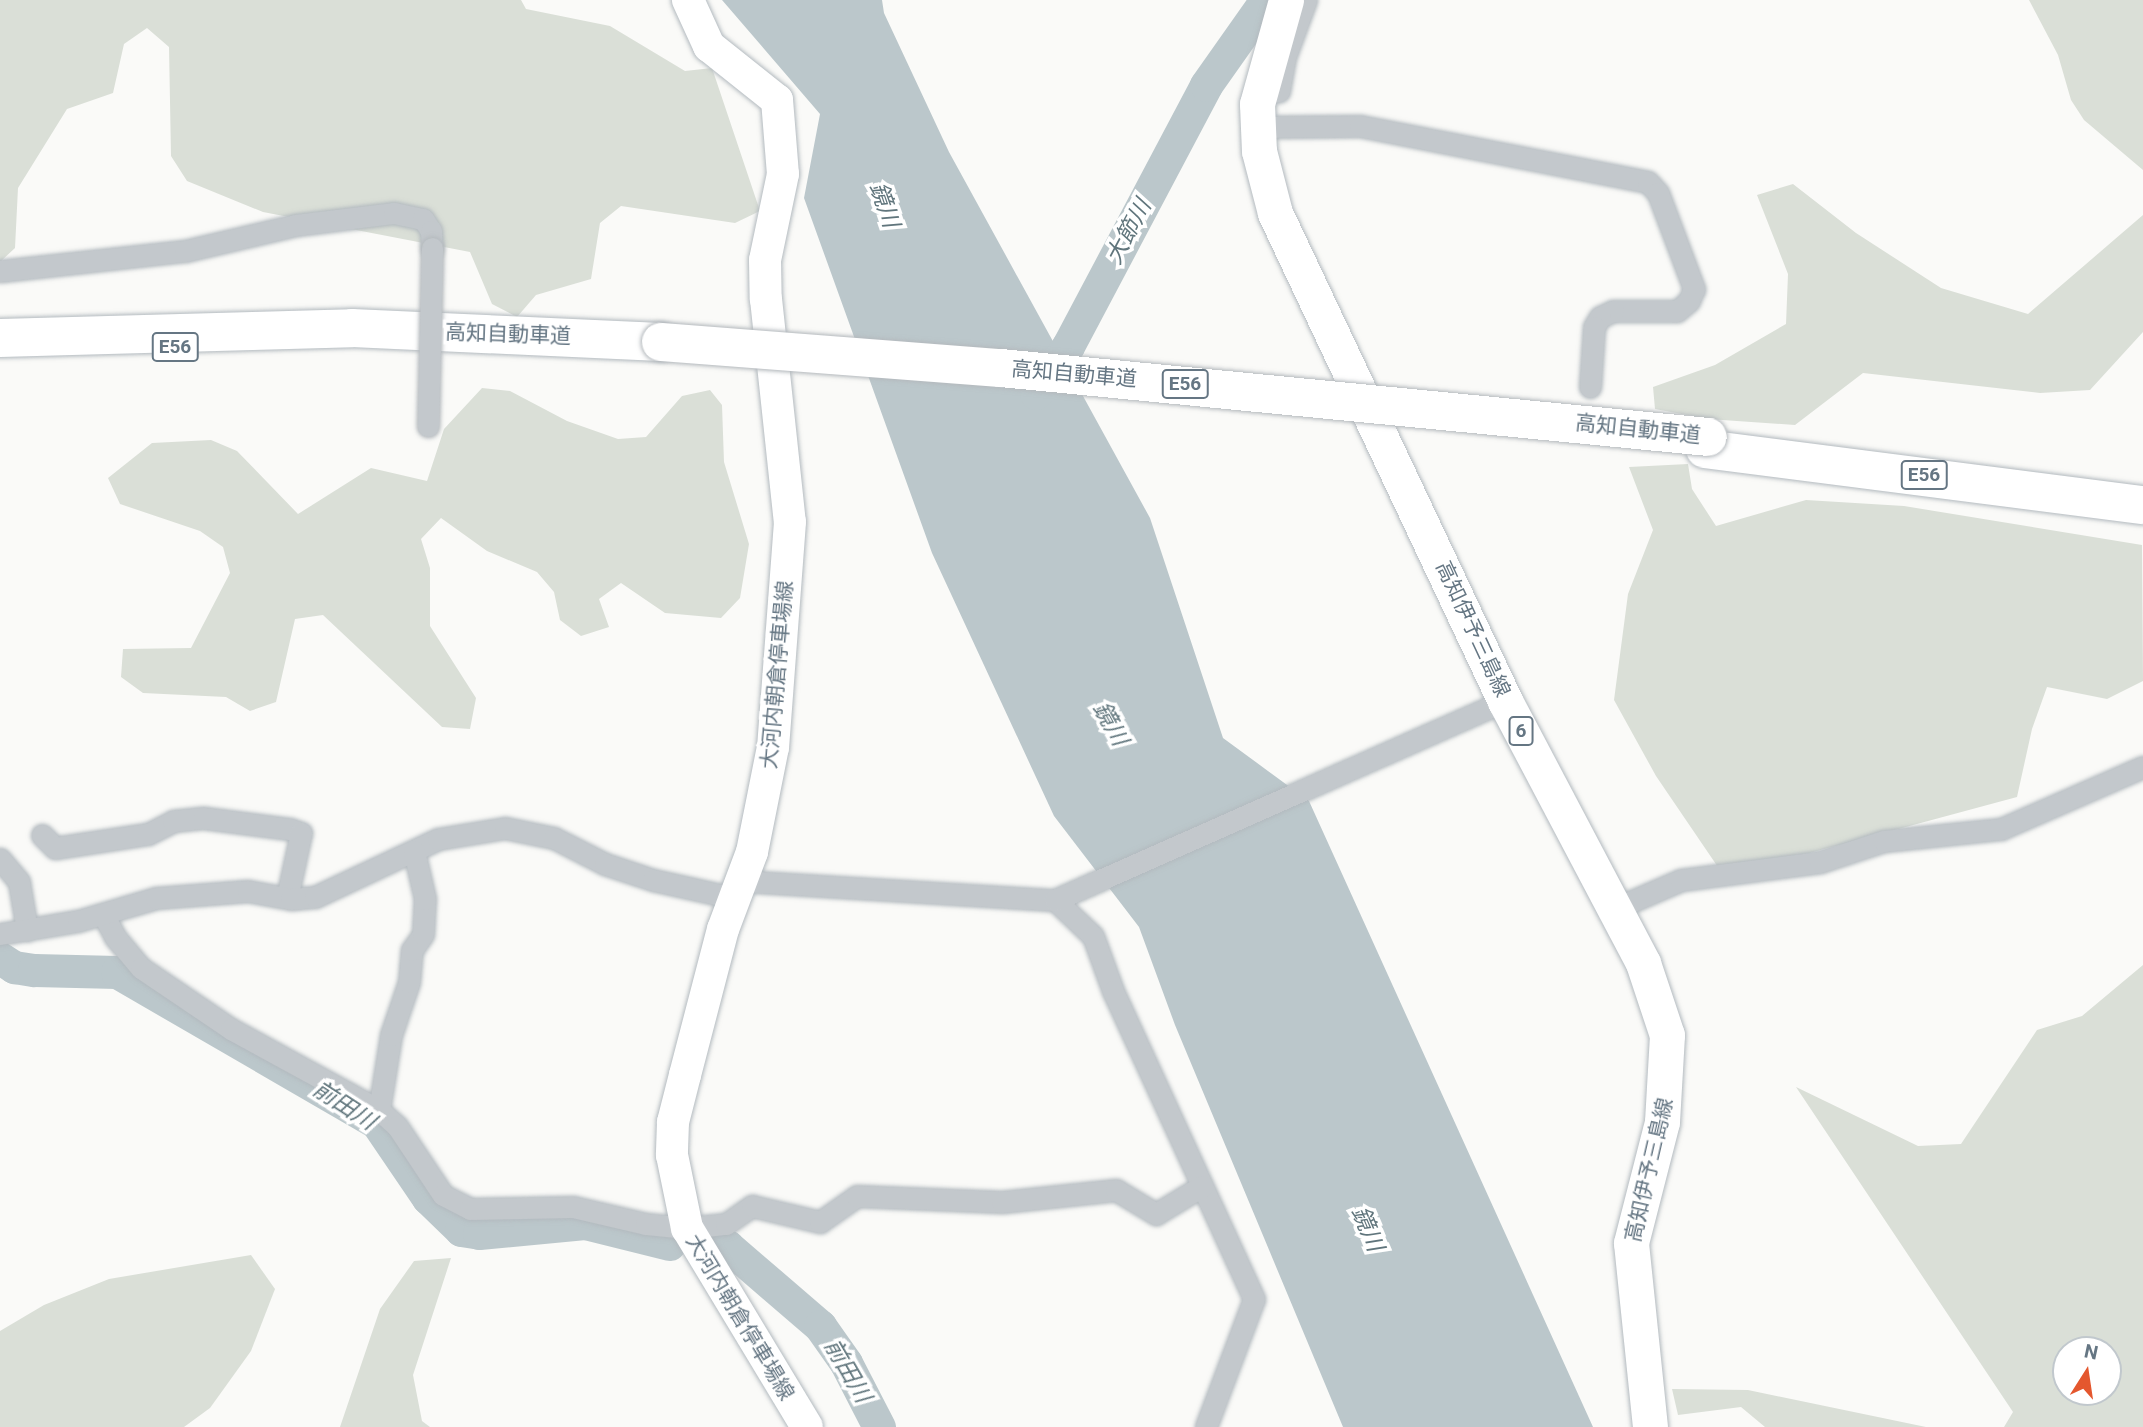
<!DOCTYPE html>
<html>
<head>
<meta charset="utf-8">
<style>
  body { margin:0 }
  #map { position:relative; width:2143px; height:1427px; overflow:hidden; background:#fafaf8; font-family:Roboto,"Noto Sans JP",sans-serif }
  div>[style] { position:absolute }
  .green>* { inset:0; background:#dadfd7 }
  .water>* { inset:0; background:#bbc7cb }
  .river>* { height:33px; margin:-16.5px; padding:0 16.5px; transform-origin:16.5px; border-radius:16.5px; background:#bbc7cb }
  .roads { filter:drop-shadow(0 0 2px #b3babf) drop-shadow(0 0 2px #b3babf) }
  .street>* { height:21px; margin:-10.5px; padding:0 10.5px; transform-origin:10.5px; border-radius:10.5px; background:#c3c8cc }
  .secondary>* { height:32px; margin:-16px; padding:0 16px; transform-origin:16px; border-radius:16px; background:#fff }
  .primary>* { height:35px; margin:-17.5px; padding:0 17.5px; transform-origin:17.5px; border-radius:17.5px; background:#fff }
  .highway>* { height:38px; margin:-19px; padding:0 19px; transform-origin:19px; border-radius:19px; background:#fff }
  .bridges { filter:drop-shadow(0 0 2px #b4b9bd) drop-shadow(0 0 2px #b4b9bd) }
  .street-bridge>* { height:21px; margin:-10.5px; padding:0 10.5px; transform-origin:10.5px; border-radius:10.5px; background:#c3c8cc }
  .highway-bridge>* { height:38px; margin:-19px; padding:0 19px; transform-origin:19px; border-radius:19px; background:#fff }
  span { translate:-50% -50%; white-space:nowrap; text-align:center; line-height:1.15; -webkit-text-stroke:7px #fff; paint-order:stroke }
  .shield-label span { padding:2px 5px; background:#fff; border:2px solid; border-radius:5px; -webkit-text-stroke-width:0 }
  .shield-label { font-size:19px; color:#657683; font-weight:700 }
  .street-label { font-size:21px; color:#657683 }
  .water-label { font-size:23px; color:#60757c; font-style:italic }
  .north { position:absolute; left:2052px; top:1336px; width:70px; height:70px; box-sizing:border-box; background:#fff; border:2px solid #c1c8cd; border-radius:50%; rotate:12deg; font-size:19px; font-weight:700; line-height:28px; text-align:center; color:#657683 }
  .north::after { content:''; display:block; margin:auto; width:24px; height:32px; background:#e4572e; clip-path:polygon(50% 0,100% 100%,50% 72%,0 100%) }
</style>
</head>
<body>
<div id="map">
  <div class="green">
    <i style="clip-path:polygon(0 0,521px 0,526px 9px,610px 26px,685px 71px,712px 68px,760px 211px,735px 223px,621px 206px,600px 223px,591px 279px,536px 295px,517px 317px,492px 304px,470px 252px,263px 212px,187px 181px,171px 156px,169px 47px,147px 28px,124px 44px,113px 93px,67px 109px,18px 188px,15px 248px,0 262px)"></i>
    <i style="clip-path:polygon(2029px 0,2143px 0,2143px 170px,2084px 120px,2071px 100px,2058px 55px)"></i>
    <i style="clip-path:polygon(1793px 184px,1856px 233px,1941px 288px,2028px 314px,2143px 215px,2143px 332px,2090px 390px,2040px 393px,1863px 373px,1795px 425px,1708px 419px,1655px 409px,1653px 387px,1715px 365px,1786px 324px,1788px 274px,1757px 195px)"></i>
    <i style="clip-path:polygon(482px 388px,510px 391px,567px 421px,618px 439px,646px 437px,682px 396px,710px 390px,722px 405px,724px 462px,749px 544px,740px 598px,721px 618px,665px 613px,621px 583px,599px 599px,609px 627px,581px 636px,560px 620px,554px 592px,537px 572px,487px 551px,441px 518px,421px 539px,430px 568px,430px 626px,476px 698px,470px 729px,442px 727px,323px 615px,295px 619px,276px 702px,250px 711px,226px 697px,143px 693px,121px 677px,123px 649px,191px 648px,230px 573px,223px 547px,200px 531px,120px 504px,108px 478px,152px 443px,211px 440px,237px 451px,298px 514px,371px 468px,427px 481px,444px 429px)"></i>
    <i style="clip-path:polygon(1688px 464px,1692px 489px,1716px 526px,1806px 500px,1904px 506px,2142px 545px,2143px 681px,2107px 699px,2047px 687px,2032px 729px,2017px 797px,1724px 876px,1656px 776px,1614px 700px,1628px 594px,1653px 530px,1629px 467px)"></i>
    <i style="clip-path:polygon(evenodd,2143px 965px,2143px 1427px,2004px 1427px,2013px 1412px,1796px 1087px,1918px 1146px,1961px 1144px,2037px 1030px,2082px 1016px,2143px 965px,2066px 1350px,2108px 1350px,2108px 1392px,2066px 1392px,2066px 1350px)"></i>
    <i style="clip-path:polygon(251px 1255px,275px 1289px,251px 1351px,210px 1408px,184px 1427px,0 1427px,0 1331px,44px 1305px,109px 1279px)"></i>
    <i style="clip-path:polygon(451px 1258px,413px 1375px,422px 1421px,430px 1427px,340px 1427px,380px 1309px,414px 1261px)"></i>
    <i style="clip-path:polygon(1672px 1389px,1748px 1390px,1926px 1427px,1765px 1427px,1741px 1407px,1678px 1415px)"></i>
  </div>
  <div class="water">
    <i style="clip-path:polygon(722px 0,882px 0,884px 13px,949px 152px,1150px 518px,1223px 738px,1309px 801px,1593px 1427px,1343px 1427px,1175px 1025px,1139px 927px,1054px 816px,932px 553px,804px 198px,820px 114px)"></i>
  </div>
  <div class="river">
    <i style="left:1036px;top:393px;width:57px;rotate:-55.8deg"></i>
    <i style="left:1068px;top:346px;width:295px;rotate:-62.1deg"></i>
    <i style="left:1206px;top:85px;width:104px;rotate:-54.8deg"></i>
    <i style="left:0;top:958px;width:17px;rotate:33deg"></i>
    <i style="left:14px;top:967px;width:20px;rotate:9deg"></i>
    <i style="left:34px;top:970px;width:83px;rotate:1.4deg"></i>
    <i style="left:117px;top:972px;width:301px;rotate:30.1deg"></i>
    <i style="left:377px;top:1123px;width:91px;rotate:55.8deg"></i>
    <i style="left:428px;top:1198px;width:46px;rotate:44.1deg"></i>
    <i style="left:461px;top:1230px;width:18px;rotate:9deg"></i>
    <i style="left:479px;top:1233px;width:106px;rotate:-5.4deg"></i>
    <i style="left:585px;top:1223px;width:87px;rotate:14deg"></i>
    <i style="left:712px;top:1242px;width:16px;rotate:15deg"></i>
    <i style="left:727px;top:1246px;width:123px;rotate:40.7deg"></i>
    <i style="left:820px;top:1326px;width:45px;rotate:54.9deg"></i>
    <i style="left:846px;top:1363px;width:72px;rotate:62.7deg"></i>
  </div>
  <div class="roads">
    <div class="street">
      <i style="left:1258px;top:93px;width:21px;rotate:-5deg"></i>
      <i style="left:1279px;top:91px;width:35px;rotate:-80deg"></i>
      <i style="left:1285px;top:57px;width:61px;rotate:-69.8deg"></i>
      <i style="left:1257px;top:127px;width:103px;rotate:-0.6deg"></i>
      <i style="left:1360px;top:126px;width:293px;rotate:11deg"></i>
      <i style="left:1648px;top:182px;width:15px;rotate:48deg"></i>
      <i style="left:1658px;top:193px;width:103px;rotate:69.4deg"></i>
      <i style="left:1694px;top:289px;width:13px;rotate:113deg"></i>
      <i style="left:1689px;top:301px;width:16px;rotate:140deg"></i>
      <i style="left:1677px;top:311px;width:64px;rotate:180deg"></i>
      <i style="left:1613px;top:311px;width:14px;rotate:155deg"></i>
      <i style="left:1600px;top:317px;width:12px;rotate:121deg"></i>
      <i style="left:1594px;top:327px;width:60px;rotate:93.8deg"></i>
      <i style="left:0;top:271px;width:186px;rotate:-6.2deg"></i>
      <i style="left:185px;top:251px;width:114px;rotate:-13.2deg"></i>
      <i style="left:296px;top:225px;width:99px;rotate:-7deg"></i>
      <i style="left:394px;top:213px;width:30px;rotate:12deg"></i>
      <i style="left:423px;top:219px;width:14px;rotate:56deg"></i>
      <i style="left:431px;top:231px;width:17px;rotate:87deg"></i>
      <i style="left:42px;top:835px;width:18px;rotate:45deg"></i>
      <i style="left:55px;top:848px;width:94px;rotate:-8.6deg"></i>
      <i style="left:148px;top:834px;width:28px;rotate:-27deg"></i>
      <i style="left:173px;top:821px;width:31px;rotate:-6deg"></i>
      <i style="left:204px;top:818px;width:87px;rotate:7.3deg"></i>
      <i style="left:290px;top:829px;width:12px;rotate:20deg"></i>
      <i style="left:301px;top:833px;width:66px;rotate:102.2deg"></i>
      <i style="left:0;top:859px;width:30px;rotate:50deg"></i>
      <i style="left:19px;top:882px;width:49px;rotate:80.5deg"></i>
      <i style="left:741px;top:881px;width:315px;rotate:3.5deg"></i>
      <i style="left:1055px;top:900px;width:52px;rotate:43.5deg"></i>
      <i style="left:1093px;top:936px;width:59px;rotate:70deg"></i>
      <i style="left:1113px;top:991px;width:339px;rotate:65.4deg"></i>
      <i style="left:1254px;top:1299px;width:137px;rotate:110.6deg"></i>
      <i style="left:1055px;top:900px;width:492px;rotate:-23.9deg"></i>
      <i style="left:1614px;top:909px;width:73px;rotate:-23.4deg"></i>
      <i style="left:1681px;top:880px;width:140px;rotate:-7.4deg"></i>
      <i style="left:1820px;top:862px;width:67px;rotate:-18.2deg"></i>
      <i style="left:1884px;top:841px;width:118px;rotate:-5.9deg"></i>
      <i style="left:2001px;top:829px;width:155px;rotate:-23.6deg"></i>
      <i style="left:103px;top:914px;width:26px;rotate:62deg"></i>
      <i style="left:115px;top:937px;width:40px;rotate:50deg"></i>
      <i style="left:141px;top:968px;width:109px;rotate:34.1deg"></i>
      <i style="left:231px;top:1029px;width:169px;rotate:28.7deg"></i>
      <i style="left:379px;top:1110px;width:24px;rotate:42deg"></i>
      <i style="left:397px;top:1126px;width:83px;rotate:56.3deg"></i>
      <i style="left:443px;top:1195px;width:30px;rotate:27deg"></i>
      <i style="left:470px;top:1209px;width:103px;rotate:-1.1deg"></i>
      <i style="left:573px;top:1207px;width:75px;rotate:13.1deg"></i>
      <i style="left:646px;top:1224px;width:41px;rotate:5.6deg"></i>
      <i style="left:687px;top:1228px;width:39px;rotate:-6deg"></i>
      <i style="left:726px;top:1224px;width:32px;rotate:-35deg"></i>
      <i style="left:752px;top:1206px;width:70px;rotate:13.2deg"></i>
      <i style="left:820px;top:1222px;width:45px;rotate:-35.1deg"></i>
      <i style="left:857px;top:1196px;width:145px;rotate:2.4deg"></i>
      <i style="left:1002px;top:1202px;width:115px;rotate:-6deg"></i>
      <i style="left:1116px;top:1190px;width:47px;rotate:31deg"></i>
      <i style="left:1156px;top:1214px;width:54px;rotate:-31.3deg"></i>
      <i style="left:0;top:934px;width:79px;rotate:-9.5deg"></i>
      <i style="left:78px;top:921px;width:81px;rotate:-16.4deg"></i>
      <i style="left:156px;top:898px;width:92px;rotate:-4.4deg"></i>
      <i style="left:248px;top:891px;width:44px;rotate:10.5deg"></i>
      <i style="left:291px;top:899px;width:24px;rotate:-5deg"></i>
      <i style="left:315px;top:897px;width:136px;rotate:-25.2deg"></i>
      <i style="left:438px;top:839px;width:68px;rotate:-9.3deg"></i>
      <i style="left:505px;top:828px;width:50px;rotate:11.5deg"></i>
      <i style="left:554px;top:838px;width:57px;rotate:27deg"></i>
      <i style="left:605px;top:864px;width:51px;rotate:18.4deg"></i>
      <i style="left:653px;top:880px;width:83px;rotate:12.5deg"></i>
      <i style="left:379px;top:1110px;width:76px;rotate:-80.9deg"></i>
      <i style="left:391px;top:1035px;width:56px;rotate:-71.2deg"></i>
      <i style="left:409px;top:982px;width:32px;rotate:-85deg"></i>
      <i style="left:412px;top:950px;width:19px;rotate:-55deg"></i>
      <i style="left:423px;top:934px;width:35px;rotate:-87deg"></i>
      <i style="left:425px;top:899px;width:49px;rotate:-102.9deg"></i>
    </div>
    <div class="secondary">
      <i style="left:688px;top:0;width:51px;rotate:65.5deg"></i>
      <i style="left:709px;top:46px;width:87px;rotate:38.5deg"></i>
      <i style="left:777px;top:100px;width:74px;rotate:85.4deg"></i>
      <i style="left:783px;top:174px;width:88px;rotate:101.8deg"></i>
      <i style="left:765px;top:260px;width:39px;rotate:89deg"></i>
      <i style="left:766px;top:299px;width:224px;rotate:83.9deg"></i>
      <i style="left:790px;top:522px;width:226px;rotate:94.3deg"></i>
      <i style="left:773px;top:747px;width:107px;rotate:101.3deg"></i>
      <i style="left:752px;top:852px;width:82px;rotate:110.6deg"></i>
      <i style="left:723px;top:929px;width:151px;rotate:104.6deg"></i>
      <i style="left:685px;top:1075px;width:49px;rotate:104.3deg"></i>
      <i style="left:673px;top:1122px;width:33px;rotate:92deg"></i>
      <i style="left:672px;top:1155px;width:75px;rotate:78.4deg"></i>
      <i style="left:687px;top:1228px;width:232px;rotate:58.9deg"></i>
    </div>
    <div class="primary">
      <i style="left:1286px;top:0;width:108px;rotate:105.6deg"></i>
      <i style="left:1257px;top:104px;width:47px;rotate:87.6deg"></i>
      <i style="left:1259px;top:151px;width:64px;rotate:75.5deg"></i>
      <i style="left:1275px;top:213px;width:539px;rotate:64.76deg"></i>
      <i style="left:1505px;top:701px;width:296px;rotate:62.2deg"></i>
      <i style="left:1643px;top:963px;width:76px;rotate:71.6deg"></i>
      <i style="left:1667px;top:1035px;width:87px;rotate:93.3deg"></i>
      <i style="left:1662px;top:1122px;width:125px;rotate:104.4deg"></i>
      <i style="left:1631px;top:1243px;width:185px;rotate:84.1deg"></i>
    </div>
    <div class="highway">
      <i style="left:0;top:338px;width:352px;rotate:-1.6deg"></i>
      <i style="left:352px;top:328px;width:309px;rotate:2.6deg"></i>
      <i style="left:1705px;top:449px;width:442px;rotate:7.3deg"></i>
    </div>
  </div>
  <div class="bridges">
    <div class="street-bridge">
      <i style="left:428px;top:426px;width:178px;rotate:-88.7deg"></i>
    </div>
    <div class="highway-bridge">
      <i style="left:661px;top:342px;width:341px;rotate:4.4deg"></i>
      <i style="left:1001px;top:368px;width:710px;rotate:5.57deg"></i>
    </div>
  </div>
  <div class="shield-label">
    <span style="left:175px;top:347px">E56</span>
    <span style="left:1185px;top:384px">E56</span>
    <span style="left:1924px;top:475px">E56</span>
    <span style="left:1521px;top:731px">6</span>
  </div>
  <div class="street-label">
    <span style="left:508px;top:334px;rotate:2deg">高知自動車道</span>
    <span style="left:1074px;top:374px;rotate:5deg">高知自動車道</span>
    <span style="left:1638px;top:429px;rotate:6deg">高知自動車道</span>
    <span style="left:1473px;top:629px;rotate:65deg">高知伊予三島線</span>
    <span style="left:777px;top:675px;rotate:-85deg">大河内朝倉停車場線</span>
    <span style="left:1649px;top:1170px;rotate:-77deg">高知伊予三島線</span>
    <span style="left:740px;top:1317px;rotate:59deg">大河内朝倉停車場線</span>
  </div>
  <div class="water-label">
    <span style="left:884px;top:205px;rotate:71deg">鏡川</span>
    <span style="left:1129px;top:232px;rotate:-62deg">大節川</span>
    <span style="left:1110px;top:724px;rotate:61deg">鏡川</span>
    <span style="left:344px;top:1106px;rotate:33deg">前田川</span>
    <span style="left:1367px;top:1229px;rotate:67deg">鏡川</span>
    <span style="left:847px;top:1371px;rotate:60deg">前田川</span>
  </div>
  <div class="north">N</div>
</div>
</body>
</html>
